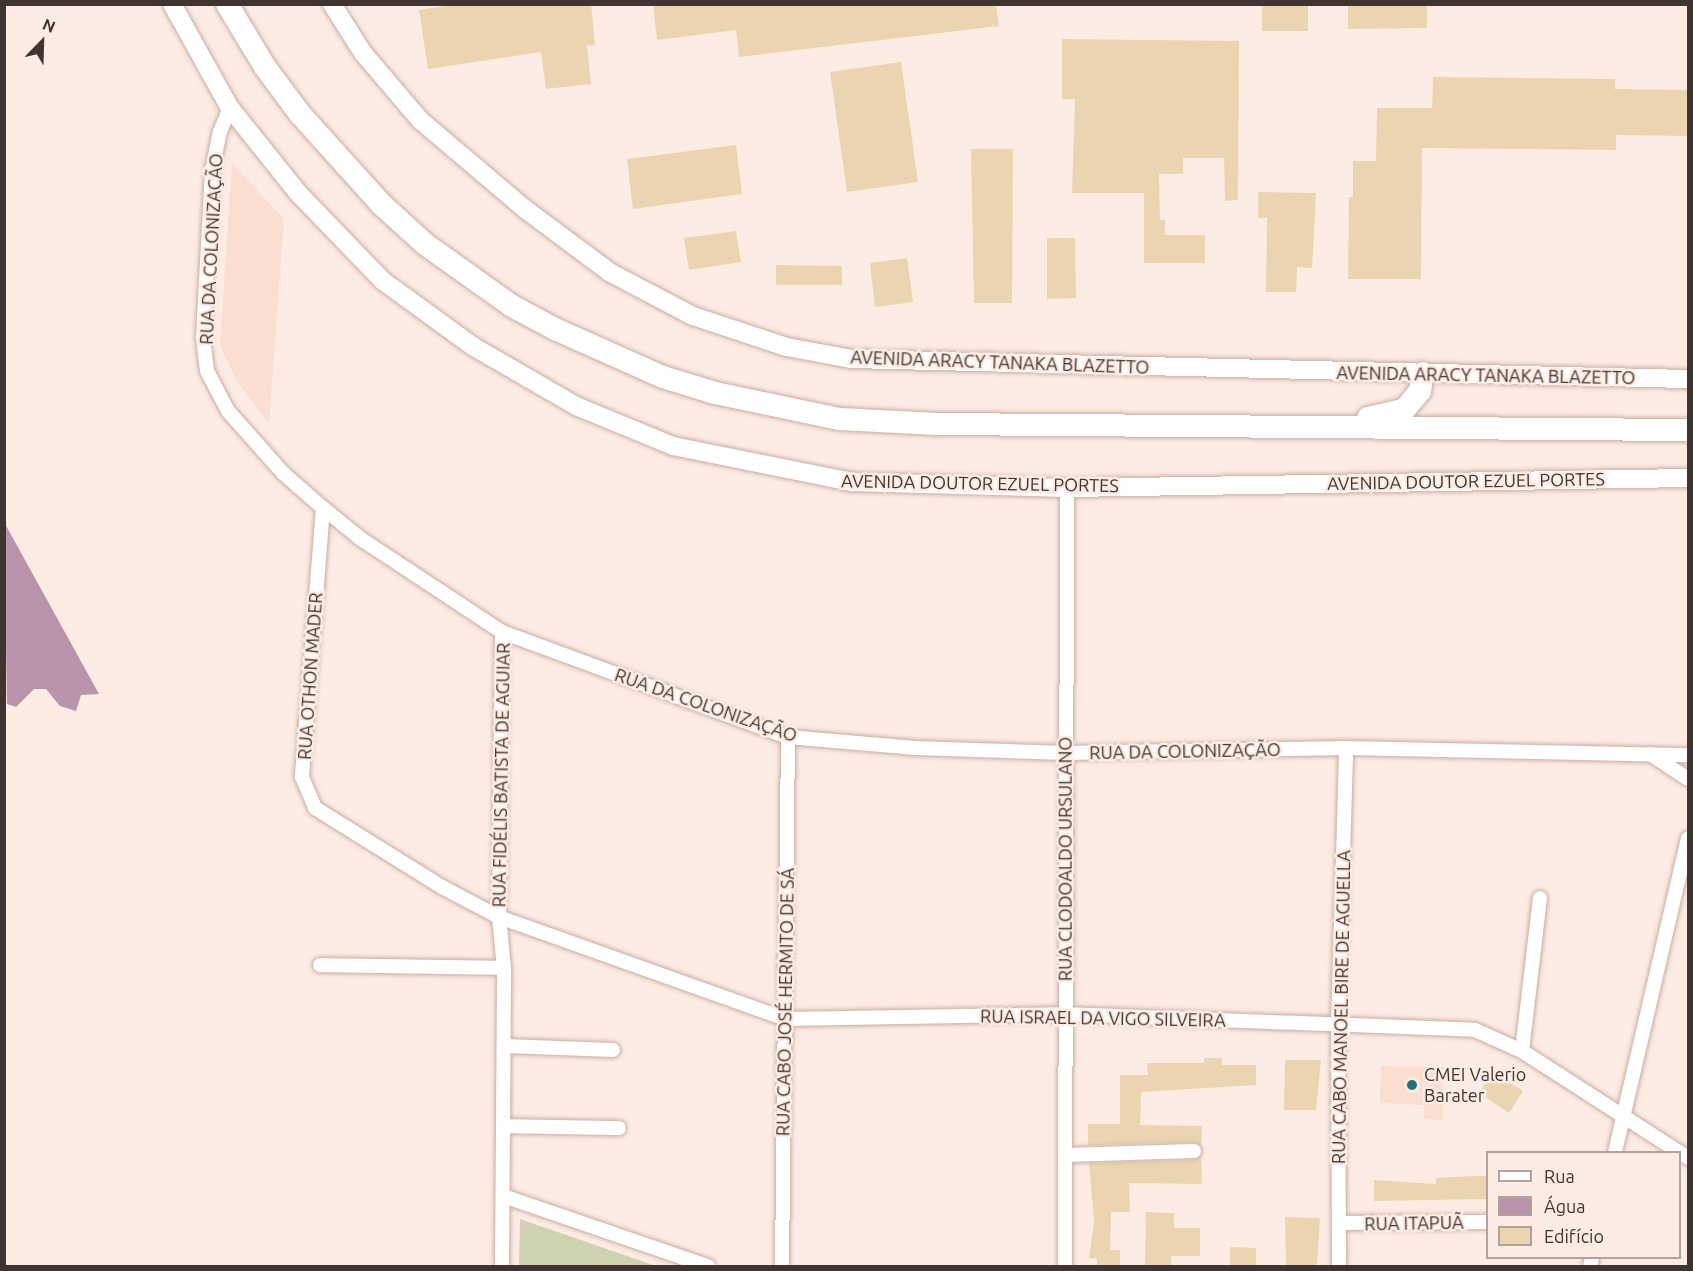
<!DOCTYPE html>
<html>
<head>
<meta charset="utf-8">
<style>
  body { margin:0 }
  #map { position:relative; width:1693px; height:1271px; overflow:hidden; background:#fdece4; font-family:Ubuntu,sans-serif }
  div>[style] { position:absolute }
  .built>* { inset:0; background:#faded1 }
  .green>* { inset:0; background:#cfd2b1 }
  .water>* { inset:0; background:#b993a9 }
  .building>* { inset:0; background:#ebd5b1 }
  .roads { filter:drop-shadow(0 0 2px #c8aea1) drop-shadow(0 0 2px #c8aea1) }
  .minor>* { height:14px; margin:-7px; padding:0 7px; transform-origin:7px; border-radius:7px; background:#fff }
  .secondary>* { height:18px; margin:-9px; padding:0 9px; transform-origin:9px; border-radius:9px; background:#fff }
  .trunk>* { height:22px; margin:-11px; padding:0 11px; transform-origin:11px; border-radius:11px; background:#fff }
  .dots>* { width:16px; height:16px; translate:-50% -50%; box-sizing:border-box; border:3px solid #fdece4; border-radius:50% }
  span { translate:-50% -50%; white-space:nowrap; text-align:center; line-height:1.15; -webkit-text-stroke:5px #fdece4; paint-order:stroke }
  .street-label { font-size:18px; color:#3f342f }
  .poi-label { font-size:18px; color:#3f342f }
  .left { translate:0 -50%; text-align:left }
  .frame { position:absolute; inset:0; border:6px solid #3f342f; pointer-events:none }
  .legend { position:absolute; left:1486px; top:1151px; width:195px; height:108px; box-sizing:border-box; background:#fdece4; border:2px solid #b1a29c; margin:0; padding:8px 10px; list-style:none; font-size:18px; color:#3f342f }
  .legend li { display:flex; align-items:center; gap:12px; height:30px }
  .legend b { width:30px; border:2px solid #b1a29c }
  .north { position:absolute; left:12px; top:12px; width:60px; height:60px; -webkit-text-stroke:4px #fdece4; paint-order:stroke; rotate:23deg; font-size:16px; font-weight:700; line-height:24px; text-align:center; color:#3f342f }
  .north::after { content:''; display:block; margin:auto; width:21px; height:27px; background:#3f342f; clip-path:polygon(50% 0,100% 100%,50% 72%,0 100%) }
</style>
</head>
<body>
<div id="map">
  <div class="built">
    <i style="clip-path:polygon(232px 163px,284px 219px,269px 424px,237px 381px,220px 346px)"></i>
    <i style="clip-path:polygon(1381px 1066px,1444px 1067px,1443px 1120px,1424px 1119px,1424px 1105px,1380px 1103px)"></i>
  </div>
  <div class="green">
    <i style="clip-path:polygon(520px 1219px,656px 1266px,519px 1266px)"></i>
  </div>
  <div class="water">
    <i style="clip-path:polygon(4px 522px,99px 694px,81px 695px,76px 711px,60px 706px,46px 689px,34px 689px,16px 707px,7px 704px)"></i>
  </div>
  <div class="building">
    <i style="clip-path:polygon(458px 4px,591px 4px,595px 45px,587px 46px,591px 84px,546px 89px,541px 52px,428px 69px,419px 10px)"></i>
    <i style="clip-path:polygon(653px 4px,996px 4px,999px 26px,739px 57px,736px 30px,657px 40px)"></i>
    <i style="clip-path:polygon(1262px 4px,1308px 4px,1308px 31px,1262px 31px)"></i>
    <i style="clip-path:polygon(1348px 4px,1427px 4px,1427px 28px,1348px 29px)"></i>
    <i style="clip-path:polygon(1062px 39px,1239px 41px,1238px 200px,1225px 201px,1224px 158px,1183px 158px,1183px 174px,1159px 174px,1160px 220px,1165px 220px,1165px 235px,1205px 235px,1205px 263px,1144px 263px,1144px 193px,1072px 193px,1075px 99px,1062px 99px)"></i>
    <i style="clip-path:polygon(901px 62px,918px 182px,847px 192px,830px 72px)"></i>
    <i style="clip-path:polygon(1433px 77px,1615px 79px,1615px 89px,1689px 90px,1689px 136px,1616px 135px,1616px 150px,1422px 148px,1421px 279px,1348px 279px,1349px 197px,1353px 197px,1353px 161px,1376px 161px,1377px 108px,1432px 108px)"></i>
    <i style="clip-path:polygon(736px 145px,742px 194px,633px 209px,627px 159px)"></i>
    <i style="clip-path:polygon(971px 149px,1013px 149px,1012px 303px,974px 303px)"></i>
    <i style="clip-path:polygon(1258px 192px,1316px 193px,1312px 268px,1297px 267px,1296px 292px,1266px 292px,1267px 218px,1258px 218px)"></i>
    <i style="clip-path:polygon(736px 231px,741px 262px,689px 270px,684px 238px)"></i>
    <i style="clip-path:polygon(1047px 238px,1075px 238px,1076px 298px,1047px 299px)"></i>
    <i style="clip-path:polygon(907px 258px,913px 302px,875px 307px,870px 263px)"></i>
    <i style="clip-path:polygon(776px 265px,842px 266px,842px 285px,776px 285px)"></i>
    <i style="clip-path:polygon(1204px 1058px,1222px 1058px,1222px 1065px,1256px 1065px,1256px 1085px,1141px 1092px,1140px 1125px,1202px 1126px,1201px 1146px,1194px 1142px,1088px 1145px,1088px 1124px,1120px 1124px,1120px 1075px,1148px 1075px,1147px 1063px,1204px 1063px)"></i>
    <i style="clip-path:polygon(1285px 1060px,1321px 1060px,1316px 1110px,1284px 1110px)"></i>
    <i style="clip-path:polygon(1493px 1072px,1523px 1091px,1509px 1113px,1479px 1093px)"></i>
    <i style="clip-path:polygon(1201px 1156px,1202px 1184px,1129px 1183px,1130px 1212px,1111px 1212px,1110px 1250px,1120px 1250px,1120px 1266px,1097px 1266px,1097px 1258px,1089px 1258px,1094px 1222px,1089px 1163px,1194px 1160px)"></i>
    <i style="clip-path:polygon(1474px 1176px,1488px 1176px,1488px 1199px,1374px 1201px,1374px 1180px,1436px 1184px,1436px 1178px)"></i>
    <i style="clip-path:polygon(1146px 1212px,1174px 1213px,1174px 1228px,1200px 1228px,1200px 1256px,1171px 1256px,1171px 1266px,1145px 1266px)"></i>
    <i style="clip-path:polygon(1285px 1217px,1320px 1218px,1317px 1266px,1286px 1266px)"></i>
    <i style="clip-path:polygon(1230px 1247px,1256px 1248px,1256px 1266px,1230px 1266px)"></i>
  </div>
  <div class="roads">
    <div class="minor">
      <i style="left:230px;top:108px;width:25px;rotate:113deg"></i>
      <i style="left:220px;top:131px;width:41px;rotate:101.3deg"></i>
      <i style="left:212px;top:171px;width:167px;rotate:93.1deg"></i>
      <i style="left:203px;top:338px;width:33px;rotate:83deg"></i>
      <i style="left:207px;top:371px;width:45px;rotate:62.3deg"></i>
      <i style="left:228px;top:411px;width:83px;rotate:48.4deg"></i>
      <i style="left:283px;top:473px;width:53px;rotate:41.2deg"></i>
      <i style="left:323px;top:508px;width:49px;rotate:39.2deg"></i>
      <i style="left:361px;top:539px;width:169px;rotate:33.4deg"></i>
      <i style="left:502px;top:632px;width:305px;rotate:20.2deg"></i>
      <i style="left:788px;top:737px;width:128px;rotate:4.9deg"></i>
      <i style="left:916px;top:748px;width:149px;rotate:1.9deg"></i>
      <i style="left:1065px;top:753px;width:281px;rotate:-1deg"></i>
      <i style="left:1346px;top:748px;width:342px;rotate:1.2deg"></i>
      <i style="left:323px;top:508px;width:270px;rotate:94.5deg"></i>
      <i style="left:302px;top:777px;width:34px;rotate:67deg"></i>
      <i style="left:315px;top:808px;width:150px;rotate:31.9deg"></i>
      <i style="left:442px;top:887px;width:64px;rotate:27.8deg"></i>
      <i style="left:499px;top:917px;width:304px;rotate:19.6deg"></i>
      <i style="left:785px;top:1019px;width:279px;rotate:-1deg"></i>
      <i style="left:1064px;top:1014px;width:411px;rotate:2.2deg"></i>
      <i style="left:1475px;top:1030px;width:51px;rotate:24.1deg"></i>
      <i style="left:1522px;top:1051px;width:197px;rotate:32.8deg"></i>
      <i style="left:1650px;top:754px;width:45px;rotate:33.3deg"></i>
      <i style="left:320px;top:965px;width:184px;rotate:0.9deg"></i>
      <i style="left:504px;top:1046px;width:109px;rotate:2.1deg"></i>
      <i style="left:1522px;top:1051px;width:154px;rotate:-83.3deg"></i>
      <i style="left:504px;top:1126px;width:115px;rotate:1deg"></i>
      <i style="left:1615px;top:1152px;width:322px;rotate:-76.9deg"></i>
      <i style="left:1065px;top:1155px;width:129px;rotate:-1.8deg"></i>
      <i style="left:503px;top:1196px;width:217px;rotate:18.9deg"></i>
      <i style="left:1341px;top:1223px;width:147px;rotate:-0.4deg"></i>
      <i style="left:502px;top:1266px;width:298px;rotate:-89.6deg"></i>
      <i style="left:504px;top:968px;width:51px;rotate:-95.6deg"></i>
      <i style="left:499px;top:917px;width:285px;rotate:-89.4deg"></i>
      <i style="left:782px;top:1266px;width:529px;rotate:-89.35deg"></i>
      <i style="left:1065px;top:1266px;width:778px;rotate:-89.85deg"></i>
      <i style="left:1339px;top:1266px;width:242px;rotate:-90.2deg"></i>
      <i style="left:1338px;top:1024px;width:276px;rotate:-88.3deg"></i>
      <i style="left:1590px;top:1266px;width:8px;rotate:-76deg"></i>
    </div>
    <div class="secondary">
      <i style="left:172px;top:4px;width:119px;rotate:60.9deg"></i>
      <i style="left:230px;top:108px;width:109px;rotate:51.3deg"></i>
      <i style="left:298px;top:193px;width:122px;rotate:46deg"></i>
      <i style="left:383px;top:281px;width:112px;rotate:36deg"></i>
      <i style="left:474px;top:347px;width:118px;rotate:30deg"></i>
      <i style="left:576px;top:406px;width:105px;rotate:22.4deg"></i>
      <i style="left:673px;top:446px;width:183px;rotate:11.4deg"></i>
      <i style="left:852px;top:482px;width:215px;rotate:1.6deg"></i>
      <i style="left:1067px;top:488px;width:621px;rotate:-0.92deg"></i>
      <i style="left:332px;top:4px;width:58px;rotate:57.7deg"></i>
      <i style="left:363px;top:53px;width:88px;rotate:49.6deg"></i>
      <i style="left:420px;top:120px;width:138px;rotate:40.3deg"></i>
      <i style="left:525px;top:209px;width:107px;rotate:36.7deg"></i>
      <i style="left:611px;top:273px;width:93px;rotate:27.7deg"></i>
      <i style="left:693px;top:316px;width:99px;rotate:18.3deg"></i>
      <i style="left:787px;top:347px;width:65px;rotate:10.6deg"></i>
      <i style="left:851px;top:359px;width:837px;rotate:1.37deg"></i>
    </div>
    <div class="trunk">
      <i style="left:227px;top:4px;width:74px;rotate:58.9deg"></i>
      <i style="left:265px;top:67px;width:59px;rotate:53.3deg"></i>
      <i style="left:300px;top:114px;width:120px;rotate:48deg"></i>
      <i style="left:380px;top:203px;width:61px;rotate:42.3deg"></i>
      <i style="left:425px;top:244px;width:107px;rotate:35.5deg"></i>
      <i style="left:512px;top:306px;width:49px;rotate:28.1deg"></i>
      <i style="left:555px;top:329px;width:118px;rotate:24deg"></i>
      <i style="left:663px;top:377px;width:54px;rotate:17.1deg"></i>
      <i style="left:715px;top:393px;width:127px;rotate:11.8deg"></i>
      <i style="left:839px;top:419px;width:98px;rotate:2.9deg"></i>
      <i style="left:937px;top:424px;width:751px;rotate:0.46deg"></i>
      <i style="left:1368px;top:418px;width:37px;rotate:-13deg"></i>
      <i style="left:1404px;top:410px;width:25px;rotate:-50deg"></i>
      <i style="left:1420px;top:391px;width:18px;rotate:-81deg"></i>
    </div>
  </div>
  <div class="dots">
    <i style="left:1412px;top:1085px;background:#266f79"></i>
  </div>
  <div class="street-label">
    <span style="left:211px;top:249px;rotate:-87deg">RUA DA COLONIZAÇÃO</span>
    <span style="left:1000px;top:362px;rotate:2deg">AVENIDA ARACY TANAKA BLAZETTO</span>
    <span style="left:1486px;top:375px;rotate:1deg">AVENIDA ARACY TANAKA BLAZETTO</span>
    <span style="left:1466px;top:481px;rotate:-1deg">AVENIDA DOUTOR EZUEL PORTES</span>
    <span style="left:980px;top:483px;rotate:1deg">AVENIDA DOUTOR EZUEL PORTES</span>
    <span style="left:310px;top:676px;rotate:-86deg">RUA OTHON MADER</span>
    <span style="left:706px;top:705px;rotate:19deg">RUA DA COLONIZAÇÃO</span>
    <span style="left:1185px;top:751px;rotate:-1deg">RUA DA COLONIZAÇÃO</span>
    <span style="left:501px;top:775px;rotate:-89deg">RUA FIDÉLIS BATISTA DE AGUIAR</span>
    <span style="left:1065px;top:859px;rotate:-90deg">RUA CLODOALDO URSULANO</span>
    <span style="left:785px;top:1002px;rotate:-89deg">RUA CABO JOSÉ HERMITO DE SÁ</span>
    <span style="left:1341px;top:1007px;rotate:-89deg">RUA CABO MANOEL BIRE DE AGUELLA</span>
    <span style="left:1103px;top:1018px;rotate:1deg">RUA ISRAEL DA VIGO SILVEIRA</span>
    <span style="left:1414px;top:1223px;rotate:-1deg">RUA ITAPUÃ</span>
  </div>
  <div class="poi-label">
    <span class="left" style="left:1424px;top:1085px">CMEI Valerio<br>Barater</span>
  </div>
  <div class="frame"></div>
  <ul class="legend">
  <li><b style="height:8px;background:#fff"></b>Rua</li>
  <li><b style="height:16px;background:#b993a9"></b>Água</li>
  <li><b style="height:16px;background:#ebd5b1"></b>Edifício</li>
  </ul>
  <div class="north">N</div>
</div>
</body>
</html>
